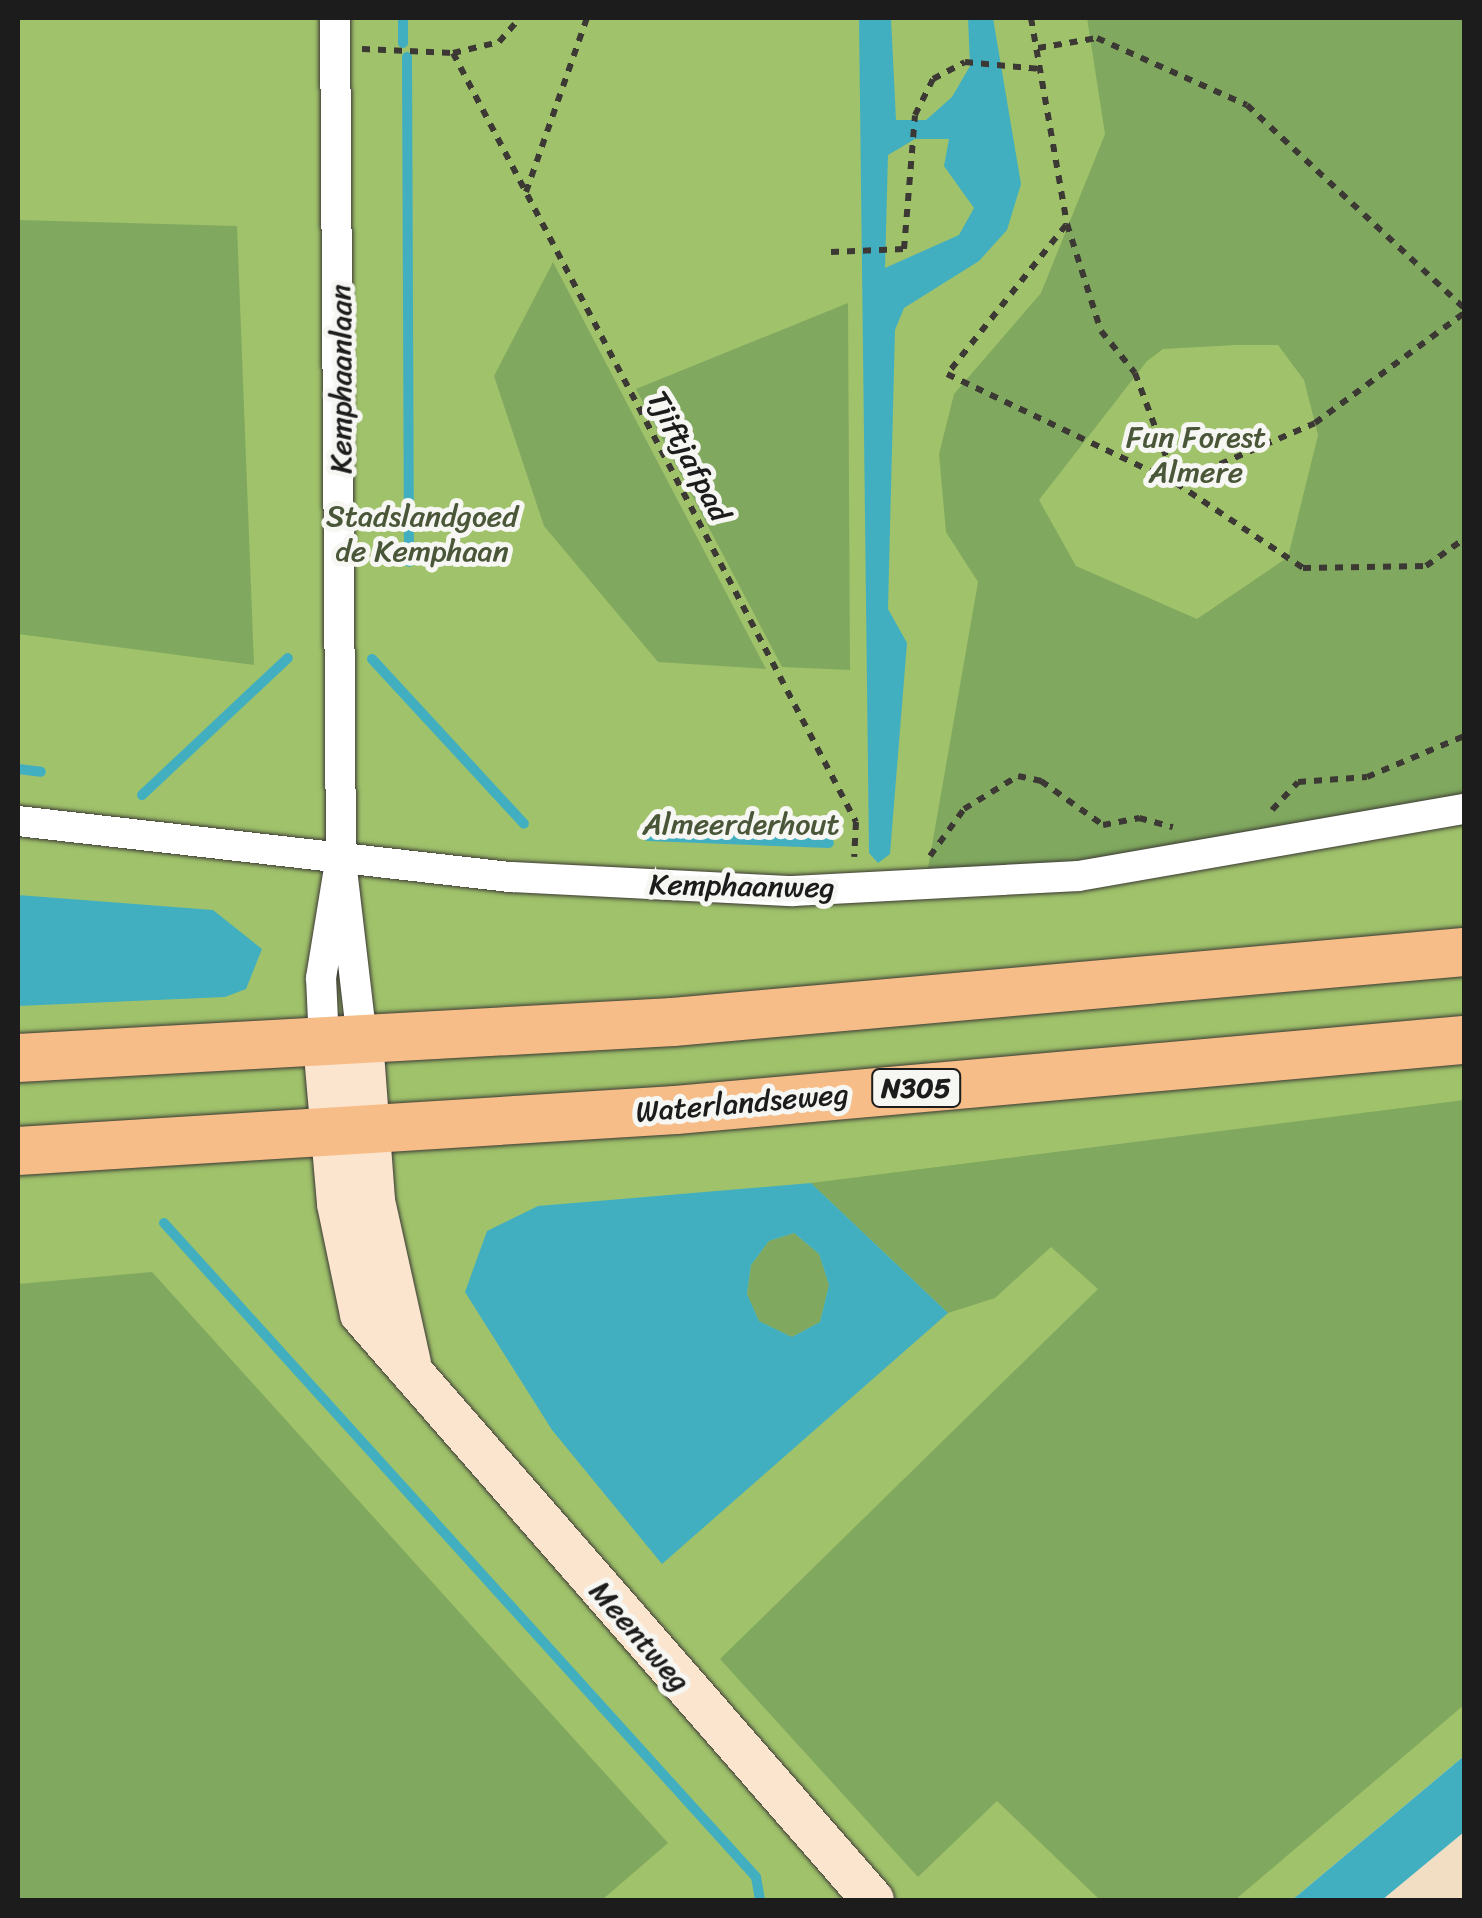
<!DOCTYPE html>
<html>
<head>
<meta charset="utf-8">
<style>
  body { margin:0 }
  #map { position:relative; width:1482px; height:1918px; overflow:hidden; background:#f2dfc3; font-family:Sriracha,sans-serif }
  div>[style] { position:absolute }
  .green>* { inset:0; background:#a0c26b }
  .forest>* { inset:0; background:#80a85f }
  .water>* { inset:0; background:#42afc0 }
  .stream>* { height:10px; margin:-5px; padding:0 5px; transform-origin:5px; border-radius:5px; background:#42afc0 }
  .path>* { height:6px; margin-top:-3px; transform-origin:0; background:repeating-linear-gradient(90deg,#3c3935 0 8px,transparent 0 16px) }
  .roads { filter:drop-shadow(0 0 2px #3c3935) drop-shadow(0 0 2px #3c3935) }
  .street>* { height:30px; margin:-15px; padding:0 15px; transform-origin:15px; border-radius:15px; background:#fff }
  .secondary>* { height:42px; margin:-21px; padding:0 21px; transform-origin:21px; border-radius:21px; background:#fce5cf }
  .primary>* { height:48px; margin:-24px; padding:0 24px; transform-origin:24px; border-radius:24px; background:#f7bd88 }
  span { translate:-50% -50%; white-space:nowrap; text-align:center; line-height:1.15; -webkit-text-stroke:10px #f6f6f2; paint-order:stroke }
  .shield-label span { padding:2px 8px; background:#f6f6f2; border:2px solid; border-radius:8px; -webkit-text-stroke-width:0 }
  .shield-label { font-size:28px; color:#1c1c1c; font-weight:700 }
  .street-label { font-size:30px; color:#1c1c1c }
  .park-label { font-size:30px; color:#4a5638 }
  .frame { position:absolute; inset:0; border:20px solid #1c1c1c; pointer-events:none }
</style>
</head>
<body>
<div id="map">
  <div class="green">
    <i style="clip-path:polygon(18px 18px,1464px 18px,1464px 1756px,1292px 1900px,18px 1900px)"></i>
  </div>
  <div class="forest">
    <i style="clip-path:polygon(evenodd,1087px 18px,1464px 18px,1464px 795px,1123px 856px,927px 874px,978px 582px,946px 532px,939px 454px,954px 394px,1041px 293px,1105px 134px,1087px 18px,1236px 345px,1278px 345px,1304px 380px,1318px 435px,1288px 557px,1197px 619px,1076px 566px,1039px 500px,1147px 361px,1163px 349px,1236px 345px)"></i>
    <i style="clip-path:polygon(18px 220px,237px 226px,254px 665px,18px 634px)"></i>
    <i style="clip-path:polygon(553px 262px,766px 669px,658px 662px,544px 526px,494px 376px)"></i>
    <i style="clip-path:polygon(848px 303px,850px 670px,782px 667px,636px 389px)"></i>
    <i style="clip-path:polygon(1464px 1100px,1464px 1705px,1235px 1900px,1100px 1900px,997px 1801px,918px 1877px,720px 1659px,1098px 1289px,1051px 1247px,995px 1298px,948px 1313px,811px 1183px)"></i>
    <i style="clip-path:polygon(794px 1233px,819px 1254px,829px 1285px,820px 1322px,792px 1337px,759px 1321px,747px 1295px,751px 1265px,769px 1241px)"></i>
    <i style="clip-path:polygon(152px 1272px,668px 1843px,602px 1900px,18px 1900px,18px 1284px)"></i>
  </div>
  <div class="water">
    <i style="clip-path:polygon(evenodd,859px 18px,891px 18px,896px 120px,926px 120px,952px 97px,970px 66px,968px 18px,993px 18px,1021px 184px,1007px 230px,979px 261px,904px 308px,895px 330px,888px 609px,907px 643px,890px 854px,878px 863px,869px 853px,859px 18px,949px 139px,944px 166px,974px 208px,959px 235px,885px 268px,888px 155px,915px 139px,949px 139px)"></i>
    <i style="clip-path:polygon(18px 895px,213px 910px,262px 949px,246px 989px,225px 997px,18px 1006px)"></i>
    <i style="clip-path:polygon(evenodd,811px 1183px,948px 1313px,662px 1564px,552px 1430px,465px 1292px,487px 1231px,538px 1206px,811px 1183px,794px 1233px,819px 1254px,829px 1285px,820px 1322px,792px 1337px,759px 1321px,747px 1294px,751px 1265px,769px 1241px,794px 1233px)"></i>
    <i style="clip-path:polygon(1464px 1756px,1464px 1832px,1382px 1900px,1292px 1900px)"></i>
  </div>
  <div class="stream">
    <i style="left:403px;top:18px;width:25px;rotate:90deg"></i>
    <i style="left:407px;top:57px;width:505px;rotate:89.77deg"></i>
    <i style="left:372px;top:659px;width:224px;rotate:47.3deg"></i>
    <i style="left:18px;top:769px;width:23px;rotate:7deg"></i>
    <i style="left:142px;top:795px;width:200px;rotate:-43.2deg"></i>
    <i style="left:648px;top:836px;width:181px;rotate:2.2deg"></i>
    <i style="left:164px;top:1223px;width:882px;rotate:47.85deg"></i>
    <i style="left:756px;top:1877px;width:23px;rotate:80deg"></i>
  </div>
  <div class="path">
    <i style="left:1031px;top:18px;width:209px;rotate:80.1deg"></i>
    <i style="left:1067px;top:224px;width:112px;rotate:72.4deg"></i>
    <i style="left:1101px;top:331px;width:54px;rotate:51deg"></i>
    <i style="left:1135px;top:373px;width:117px;rotate:69.6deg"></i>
    <i style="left:1176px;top:483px;width:151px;rotate:-23.3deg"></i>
    <i style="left:1315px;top:423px;width:185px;rotate:-36.4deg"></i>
    <i style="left:1038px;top:48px;width:60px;rotate:-9.6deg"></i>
    <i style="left:1097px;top:38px;width:164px;rotate:24.1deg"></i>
    <i style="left:1247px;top:105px;width:297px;rotate:43.1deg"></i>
    <i style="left:362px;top:49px;width:91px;rotate:2.5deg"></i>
    <i style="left:453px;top:53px;width:47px;rotate:-13.4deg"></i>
    <i style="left:499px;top:42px;width:32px;rotate:-49deg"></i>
    <i style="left:453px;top:53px;width:868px;rotate:62.34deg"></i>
    <i style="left:856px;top:822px;width:35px;rotate:93deg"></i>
    <i style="left:526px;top:192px;width:184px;rotate:-70.7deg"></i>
    <i style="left:1066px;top:225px;width:191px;rotate:128.6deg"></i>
    <i style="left:947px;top:374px;width:254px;rotate:25.5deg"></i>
    <i style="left:1176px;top:483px;width:153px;rotate:33.8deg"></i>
    <i style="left:1303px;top:568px;width:123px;rotate:-0.9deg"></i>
    <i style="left:1426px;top:566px;width:47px;rotate:-35.4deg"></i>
    <i style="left:831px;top:252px;width:73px;rotate:-2.4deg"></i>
    <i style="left:904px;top:249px;width:134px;rotate:-85.3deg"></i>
    <i style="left:915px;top:115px;width:40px;rotate:-63.4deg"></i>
    <i style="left:933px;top:79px;width:36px;rotate:-28deg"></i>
    <i style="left:965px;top:62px;width:76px;rotate:5.3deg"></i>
    <i style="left:1272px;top:810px;width:38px;rotate:-47deg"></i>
    <i style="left:1298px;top:782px;width:69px;rotate:-4.1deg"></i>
    <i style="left:1367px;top:777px;width:105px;rotate:-22.9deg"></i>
    <i style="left:930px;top:856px;width:58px;rotate:-54.1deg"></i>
    <i style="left:964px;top:809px;width:63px;rotate:-31.4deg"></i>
    <i style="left:1018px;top:776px;width:24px;rotate:12deg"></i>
    <i style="left:1041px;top:781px;width:76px;rotate:35.4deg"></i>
    <i style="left:1103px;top:825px;width:37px;rotate:-11deg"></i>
    <i style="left:1139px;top:818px;width:35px;rotate:15deg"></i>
  </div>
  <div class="roads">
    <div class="street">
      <i style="left:335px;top:18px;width:843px;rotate:89.59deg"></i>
      <i style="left:341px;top:861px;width:180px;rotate:83.3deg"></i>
      <i style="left:18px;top:821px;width:497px;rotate:6.5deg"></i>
      <i style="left:512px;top:877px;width:281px;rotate:2.9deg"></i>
      <i style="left:793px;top:891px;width:286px;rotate:-3deg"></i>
      <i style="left:1079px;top:876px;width:391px;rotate:-9.9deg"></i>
      <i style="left:324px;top:1043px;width:65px;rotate:-92.6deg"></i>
      <i style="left:321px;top:978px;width:105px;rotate:-80.7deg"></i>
    </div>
    <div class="secondary">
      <i style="left:362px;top:1040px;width:161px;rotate:85.7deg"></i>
      <i style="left:374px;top:1201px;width:167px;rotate:77.5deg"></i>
      <i style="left:324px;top:1043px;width:162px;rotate:85deg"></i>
      <i style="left:338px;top:1204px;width:112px;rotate:78.2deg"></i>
      <i style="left:361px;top:1314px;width:778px;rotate:48.86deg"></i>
    </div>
    <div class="primary">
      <i style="left:18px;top:1058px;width:656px;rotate:-3.15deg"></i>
      <i style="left:673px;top:1022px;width:794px;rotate:-5.06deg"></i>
      <i style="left:18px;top:1151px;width:659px;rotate:-3.57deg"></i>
      <i style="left:676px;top:1110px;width:791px;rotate:-5.08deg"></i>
    </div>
  </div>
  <div class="shield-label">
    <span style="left:916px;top:1088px">N305</span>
  </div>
  <div class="street-label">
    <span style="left:341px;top:379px;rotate:-90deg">Kemphaanlaan</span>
    <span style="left:689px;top:456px;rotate:62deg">Tjiftjafpad</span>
    <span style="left:742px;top:886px;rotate:1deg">Kemphaanweg</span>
    <span style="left:742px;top:1103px;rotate:-5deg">Waterlandseweg</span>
    <span style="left:640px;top:1636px;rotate:49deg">Meentweg</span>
  </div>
  <div class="park-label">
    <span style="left:1196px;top:454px">Fun Forest<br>Almere</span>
    <span style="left:422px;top:533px">Stadslandgoed<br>de Kemphaan</span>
    <span style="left:741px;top:824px">Almeerderhout</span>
  </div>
  <div class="frame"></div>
</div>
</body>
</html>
